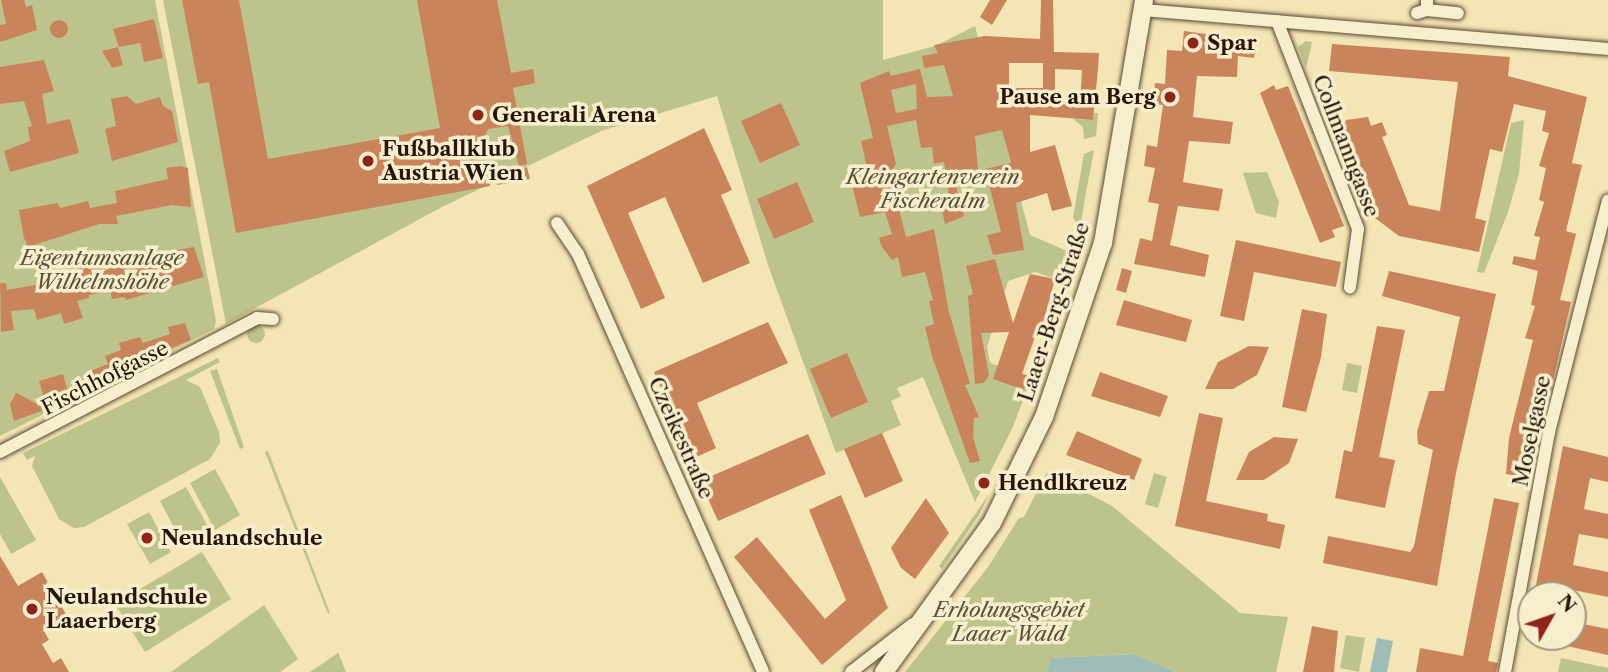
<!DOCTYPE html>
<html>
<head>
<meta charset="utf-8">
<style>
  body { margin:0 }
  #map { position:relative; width:1608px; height:672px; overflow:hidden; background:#f3e5b4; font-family:"Libre Caslon Text",serif }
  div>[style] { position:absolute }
  .green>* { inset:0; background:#bdc48b }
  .round { border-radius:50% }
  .water>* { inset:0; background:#9ebdb6 }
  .building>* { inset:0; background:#c9845c }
  .roads { filter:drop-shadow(0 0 2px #594932) drop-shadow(0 0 2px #594932) }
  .street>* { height:12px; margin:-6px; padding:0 6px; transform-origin:6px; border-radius:6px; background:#f7eece }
  .secondary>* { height:18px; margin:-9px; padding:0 9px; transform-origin:9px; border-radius:9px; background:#f7eece }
  .dots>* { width:19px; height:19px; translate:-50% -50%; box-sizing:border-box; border:4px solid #f7eece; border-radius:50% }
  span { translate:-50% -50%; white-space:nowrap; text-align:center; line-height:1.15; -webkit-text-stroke:7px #f7eece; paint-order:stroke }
  .poi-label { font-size:21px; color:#261506; font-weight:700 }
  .left { translate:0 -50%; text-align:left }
  .right { translate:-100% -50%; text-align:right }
  .street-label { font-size:21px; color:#261506 }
  .park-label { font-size:21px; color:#5b5235; font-style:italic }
  .north { position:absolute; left:1517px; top:581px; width:70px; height:70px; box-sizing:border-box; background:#f7eece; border:2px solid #a3977e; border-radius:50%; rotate:50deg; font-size:19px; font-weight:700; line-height:28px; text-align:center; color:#261506 }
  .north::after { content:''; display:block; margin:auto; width:24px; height:32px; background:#8f2418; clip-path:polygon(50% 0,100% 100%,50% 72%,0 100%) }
</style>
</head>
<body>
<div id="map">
  <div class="green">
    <i style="clip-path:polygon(0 0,155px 0,216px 321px,214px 329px,0 436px)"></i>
    <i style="clip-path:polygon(163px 0,883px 0,883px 60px,935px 46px,975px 26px,1030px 235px,1074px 254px,1064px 282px,1035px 272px,1008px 281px,987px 347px,990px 363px,1032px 377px,1012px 429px,975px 502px,923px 377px,897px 388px,901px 396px,891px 401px,901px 425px,836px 453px,768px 265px,717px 96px,601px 131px,442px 207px,226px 324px)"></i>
    <i style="clip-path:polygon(1306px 41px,1312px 42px,1306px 68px,1298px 47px)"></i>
    <i style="clip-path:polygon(1094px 113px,1098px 113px,1096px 136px,1084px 139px,1083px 127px,1073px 119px,1093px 120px)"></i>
    <i style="clip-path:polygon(1524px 120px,1519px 174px,1508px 212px,1484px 273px,1477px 272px,1511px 123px)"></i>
    <i style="clip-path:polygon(1094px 150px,1086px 192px,1080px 229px,1073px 217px,1084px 154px)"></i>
    <i style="clip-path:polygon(1267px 172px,1279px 202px,1276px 218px,1256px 213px,1243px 173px)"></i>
    <i class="round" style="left:247px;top:325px;width:18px;height:18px"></i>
    <i style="clip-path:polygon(218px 358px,220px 362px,186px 380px,200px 387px,219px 432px,220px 443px,210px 459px,84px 527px,74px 528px,59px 519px,32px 466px,35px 456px,27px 460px,23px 453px)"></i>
    <i style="clip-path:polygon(1347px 363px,1362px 366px,1357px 393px,1342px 390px)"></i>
    <i style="clip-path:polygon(217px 369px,244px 447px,240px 449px,210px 371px)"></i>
    <i style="clip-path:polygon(268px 451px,330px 613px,328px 614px,265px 452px)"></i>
    <i style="clip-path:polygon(215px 469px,240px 515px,215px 530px,190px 483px)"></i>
    <i style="clip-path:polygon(1047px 472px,1112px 506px,1240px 613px,1288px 617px,1276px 672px,1176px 672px,1132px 654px,1050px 658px,1047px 672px,905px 672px,988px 567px,1019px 518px,1024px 517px)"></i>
    <i style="clip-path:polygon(1154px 473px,1167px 477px,1158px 508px,1145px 504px)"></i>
    <i style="clip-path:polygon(0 477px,36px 540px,11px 554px,0 534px)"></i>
    <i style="clip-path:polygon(186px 487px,211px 532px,185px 548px,160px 501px)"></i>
    <i style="clip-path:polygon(989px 494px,979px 515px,942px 569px,939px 566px)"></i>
    <i style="clip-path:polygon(149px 512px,171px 552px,150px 564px,127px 524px)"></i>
    <i style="clip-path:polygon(202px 552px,231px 599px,145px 652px,115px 604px)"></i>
    <i style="clip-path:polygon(264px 605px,298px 659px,280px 672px,171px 672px)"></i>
    <i style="clip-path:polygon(1346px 635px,1365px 638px,1359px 672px,1340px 668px)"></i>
    <i style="clip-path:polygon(338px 652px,346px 672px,310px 672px,338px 653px)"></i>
    <i style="clip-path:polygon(1561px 658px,1608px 668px,1608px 672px,1558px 672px)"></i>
  </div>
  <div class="water">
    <i style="clip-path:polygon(1377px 638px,1393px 641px,1387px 672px,1370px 672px)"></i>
    <i style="clip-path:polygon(1133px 654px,1176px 672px,1047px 672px,1050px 658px)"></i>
  </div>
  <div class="building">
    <i style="clip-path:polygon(1px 0,24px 0,26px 7px,32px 5px,37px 30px,0 42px,0 25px,6px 24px)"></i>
    <i style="clip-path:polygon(182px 0,239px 0,268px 159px,440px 128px,417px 0,497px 0,511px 73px,533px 69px,535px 83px,513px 88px,527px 164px,519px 166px,508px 126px,488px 129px,481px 144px,490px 186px,236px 233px,209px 82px,198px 84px)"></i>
    <i style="clip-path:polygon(990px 0,1007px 0,992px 25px,980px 17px)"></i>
    <i style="clip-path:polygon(evenodd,1041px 0,1053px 0,1054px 52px,1099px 53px,1098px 69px,1093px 120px,1030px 115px,1030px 152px,1055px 145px,1072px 206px,1052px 211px,1047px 193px,1016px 203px,1024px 250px,993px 255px,987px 235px,1001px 232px,985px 169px,1011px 163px,1002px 130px,975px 136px,978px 169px,959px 171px,959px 183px,955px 183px,964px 216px,945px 224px,941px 206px,950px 204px,944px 162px,934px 164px,932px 147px,921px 148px,916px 120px,887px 126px,896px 164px,890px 173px,906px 237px,934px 229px,949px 312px,970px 384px,965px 385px,979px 417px,974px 418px,973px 437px,980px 461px,970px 463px,932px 356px,925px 327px,934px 324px,929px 301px,933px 300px,925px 272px,902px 277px,898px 257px,892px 260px,882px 247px,879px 238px,892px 234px,885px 212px,860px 217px,850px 177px,868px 173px,861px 141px,873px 138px,860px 83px,889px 71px,891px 76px,920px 69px,927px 97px,953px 96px,944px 65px,924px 68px,922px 56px,938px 53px,934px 45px,985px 36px,1040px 39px,1041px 0,1009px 63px,1043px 63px,1043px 88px,1009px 88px,1009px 63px,1041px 0,1055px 69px,1082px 70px,1080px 105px,1055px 104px,1055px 69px,1041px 0,916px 84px,917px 109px,896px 113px,891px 90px,916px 84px)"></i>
    <i style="clip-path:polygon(154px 19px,163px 58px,144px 62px,140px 43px,119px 47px,113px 29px)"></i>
    <i class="round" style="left:50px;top:20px;width:18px;height:18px"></i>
    <i style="clip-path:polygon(1184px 31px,1257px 41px,1254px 58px,1238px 56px,1237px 77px,1197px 76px,1193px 117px,1233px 122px,1230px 144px,1189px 141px,1183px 182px,1223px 189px,1219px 211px,1178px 206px,1170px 245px,1209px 255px,1205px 277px,1134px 264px,1140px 238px,1152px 241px,1159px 204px,1148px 202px,1155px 168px,1144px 166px,1147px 145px,1157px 147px,1163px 105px,1153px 104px,1155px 83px,1165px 84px,1167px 50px,1182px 51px)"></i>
    <i style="clip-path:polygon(1332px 44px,1510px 57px,1508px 76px,1587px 97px,1572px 163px,1582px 165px,1566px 231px,1576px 234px,1560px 300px,1571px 302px,1533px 467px,1525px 469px,1524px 477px,1506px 474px,1509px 438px,1533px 340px,1525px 338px,1535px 306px,1531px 305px,1538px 271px,1512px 264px,1514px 256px,1535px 260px,1540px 237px,1534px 236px,1544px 202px,1539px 200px,1546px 168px,1539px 166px,1549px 133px,1542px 131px,1546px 111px,1514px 104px,1502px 152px,1490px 149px,1475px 218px,1486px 221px,1479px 252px,1399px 236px,1375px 218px,1379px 216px,1343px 126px,1346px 120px,1368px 117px,1371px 126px,1382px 122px,1387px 135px,1382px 137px,1409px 205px,1440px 211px,1458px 82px,1329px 71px)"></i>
    <i style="clip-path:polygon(118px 47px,123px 65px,112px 68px,102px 51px)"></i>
    <i style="clip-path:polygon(44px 60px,54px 91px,42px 94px,47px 124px,70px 119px,79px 153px,10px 172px,4px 151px,30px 141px,28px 127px,32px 126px,24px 101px,0 104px,0 67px)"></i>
    <i style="clip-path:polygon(1274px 85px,1276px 90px,1288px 86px,1344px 226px,1332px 230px,1335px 237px,1320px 243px,1260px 93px)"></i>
    <i style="clip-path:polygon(127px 96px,136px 104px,160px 97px,163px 106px,172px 111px,178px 142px,112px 161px,105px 129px,116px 126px,111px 99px)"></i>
    <i style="clip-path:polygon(781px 103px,800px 145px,760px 163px,741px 121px)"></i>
    <i style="clip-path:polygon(704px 128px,732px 190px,721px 195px,750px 263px,703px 283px,665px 197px,628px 213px,665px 298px,641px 309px,587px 186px)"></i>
    <i style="clip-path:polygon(180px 166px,188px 168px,191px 207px,172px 205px,116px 216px,118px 224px,99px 224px,28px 247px,24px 238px,19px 210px,57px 203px,60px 208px,88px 201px,90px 208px,117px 203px,115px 191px,168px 179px,166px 168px)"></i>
    <i style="clip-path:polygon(527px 167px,530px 179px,497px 185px,496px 181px)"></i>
    <i style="clip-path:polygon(797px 182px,814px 222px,774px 239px,757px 199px)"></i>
    <i style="clip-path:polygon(1236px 240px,1341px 262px,1336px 287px,1254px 272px,1244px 321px,1220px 316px)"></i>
    <i style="clip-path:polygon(194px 247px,204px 277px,126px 300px,125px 297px,112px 299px,110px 291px,89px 295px,89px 298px,77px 301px,83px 318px,64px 324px,61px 313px,37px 320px,34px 309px,11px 311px,14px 330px,1px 332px,0 283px,6px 283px,7px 290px,35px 285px,37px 290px,84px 273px,82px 267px,101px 263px,104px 271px,148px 255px)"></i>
    <i style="clip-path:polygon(995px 259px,1013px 323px,1030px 274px,1055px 279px,1039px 338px,1035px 337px,1022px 374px,1029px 376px,1024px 390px,993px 379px,1009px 332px,981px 333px,989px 375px,984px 383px,975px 384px,968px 296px,973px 294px,966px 266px)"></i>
    <i style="clip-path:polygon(1122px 268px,1132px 271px,1126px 293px,1116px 290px)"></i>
    <i style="clip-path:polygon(1389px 271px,1496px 294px,1456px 473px,1437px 586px,1323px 563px,1328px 536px,1410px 552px,1414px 546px,1433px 450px,1418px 444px,1417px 432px,1429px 391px,1444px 391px,1460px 317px,1382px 296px)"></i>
    <i style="clip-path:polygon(1124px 300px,1192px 320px,1186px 342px,1116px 325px)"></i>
    <i style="clip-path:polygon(1302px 309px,1327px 314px,1321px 357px,1306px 412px,1282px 407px)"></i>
    <i style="clip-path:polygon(768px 322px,788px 363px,697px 403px,716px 448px,692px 459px,654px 372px)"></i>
    <i style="clip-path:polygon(185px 323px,191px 340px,137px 362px,138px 367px,104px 379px,93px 389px,88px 372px,108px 364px,105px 356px,121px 350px,119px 343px,140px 337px,143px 343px,170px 334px,168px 327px)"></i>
    <i style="clip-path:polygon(1377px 326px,1405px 330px,1379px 457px,1395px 460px,1385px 508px,1335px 498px,1344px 450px,1352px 452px)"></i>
    <i style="clip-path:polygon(1249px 346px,1269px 347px,1257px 375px,1233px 389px,1205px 389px,1218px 362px)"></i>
    <i style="clip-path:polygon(847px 353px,868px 402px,831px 418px,810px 369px)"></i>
    <i style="clip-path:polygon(1100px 372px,1168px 396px,1160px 417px,1091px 396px)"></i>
    <i style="clip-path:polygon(63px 374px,67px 389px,44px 398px,39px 381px)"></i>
    <i style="clip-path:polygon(16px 393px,22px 396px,47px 409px,14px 421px,10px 404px)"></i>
    <i style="clip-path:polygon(1199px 413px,1223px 418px,1206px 501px,1268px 514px,1267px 521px,1285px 525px,1280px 549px,1175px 526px)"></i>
    <i style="clip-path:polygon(1077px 431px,1142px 459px,1134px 480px,1066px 455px)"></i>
    <i style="clip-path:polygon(882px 433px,903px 481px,865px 498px,844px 449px)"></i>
    <i style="clip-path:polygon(808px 434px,826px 474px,718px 521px,700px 481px)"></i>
    <i style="clip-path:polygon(1274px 437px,1298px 439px,1289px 463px,1264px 480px,1236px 480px,1249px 452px)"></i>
    <i style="clip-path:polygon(1563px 446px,1608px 457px,1608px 482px,1590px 478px,1584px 509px,1608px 514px,1608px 539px,1579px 534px,1573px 565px,1608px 572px,1608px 597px,1568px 589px,1567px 595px,1534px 595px)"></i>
    <i style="clip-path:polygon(841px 495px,888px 608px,822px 665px,734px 557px,757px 537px,825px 619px,846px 600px,809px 510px)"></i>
    <i style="clip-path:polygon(926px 498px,949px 533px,915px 579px,901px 568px,891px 548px)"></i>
    <i style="clip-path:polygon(1494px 498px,1519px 503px,1488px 661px,1498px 663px,1496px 672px,1416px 672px,1420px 648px,1463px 656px)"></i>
    <i style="clip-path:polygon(0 556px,18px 586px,42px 572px,68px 618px,44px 631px,49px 640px,42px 644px,53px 663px,61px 658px,69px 672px,0 672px)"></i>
    <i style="clip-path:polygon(1573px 622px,1608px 629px,1608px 655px,1548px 642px,1548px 637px,1573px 637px)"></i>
    <i style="clip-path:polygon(1312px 626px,1338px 631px,1334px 672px,1303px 672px)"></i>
  </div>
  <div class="roads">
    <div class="street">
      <i style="left:1143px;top:10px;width:467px;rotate:4.8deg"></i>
      <i style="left:1427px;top:10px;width:31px;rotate:6deg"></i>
      <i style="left:1417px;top:13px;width:10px;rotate:-17deg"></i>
      <i style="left:1427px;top:10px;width:10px;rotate:-90deg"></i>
      <i style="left:1277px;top:21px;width:223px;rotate:68.7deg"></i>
      <i style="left:1358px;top:229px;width:59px;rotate:97.9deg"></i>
      <i style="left:557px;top:223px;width:37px;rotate:56deg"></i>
      <i style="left:578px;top:254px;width:457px;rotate:66.1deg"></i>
      <i style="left:0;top:452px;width:290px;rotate:-27.5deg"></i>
      <i style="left:257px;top:318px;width:16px;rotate:4deg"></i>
      <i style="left:851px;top:672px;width:78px;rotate:-37.7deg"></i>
      <i style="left:1505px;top:672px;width:244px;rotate:-79.6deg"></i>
      <i style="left:1549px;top:432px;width:239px;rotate:-75.7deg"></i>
    </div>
    <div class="secondary">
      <i style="left:884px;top:672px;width:184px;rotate:-54.1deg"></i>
      <i style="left:992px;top:523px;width:118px;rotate:-63.9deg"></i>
      <i style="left:1044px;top:417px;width:184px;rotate:-71.3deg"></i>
      <i style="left:1103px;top:243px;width:246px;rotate:-80.4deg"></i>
    </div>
  </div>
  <div class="dots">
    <i style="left:1193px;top:43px;background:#8f2418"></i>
    <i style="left:1170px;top:97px;background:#8f2418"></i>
    <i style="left:478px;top:115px;background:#8f2418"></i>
    <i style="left:368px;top:161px;background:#8f2418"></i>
    <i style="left:984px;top:483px;background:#8f2418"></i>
    <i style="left:147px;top:538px;background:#8f2418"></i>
    <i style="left:32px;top:609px;background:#8f2418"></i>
  </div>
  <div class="poi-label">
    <span class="left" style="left:1207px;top:43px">Spar</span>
    <span class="right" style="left:1156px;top:97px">Pause am Berg</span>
    <span class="left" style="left:492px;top:115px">Generali Arena</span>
    <span class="left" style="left:382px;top:161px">Fußballklub<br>Austria Wien</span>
    <span class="left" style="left:998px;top:483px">Hendlkreuz</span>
    <span class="left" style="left:161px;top:538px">Neulandschule</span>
    <span class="left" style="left:46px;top:609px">Neulandschule<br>Laaerberg</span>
  </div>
  <div class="street-label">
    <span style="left:1346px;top:146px;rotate:69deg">Collmanngasse</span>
    <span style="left:1054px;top:312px;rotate:-72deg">Laaer-Berg-Straße</span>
    <span style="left:105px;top:378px;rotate:-27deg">Fischhofgasse</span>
    <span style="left:1532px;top:431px;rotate:-78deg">Moselgasse</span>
    <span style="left:681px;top:438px;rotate:66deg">Czeikestraße</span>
  </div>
  <div class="park-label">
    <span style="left:933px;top:189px">Kleingartenverein<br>Fischeralm</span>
    <span style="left:102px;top:270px">Eigentumsanlage<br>Wilhelmshöhe</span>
    <span style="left:1009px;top:622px">Erholungsgebiet<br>Laaer Wald</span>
  </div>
  <div class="north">N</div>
</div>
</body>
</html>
